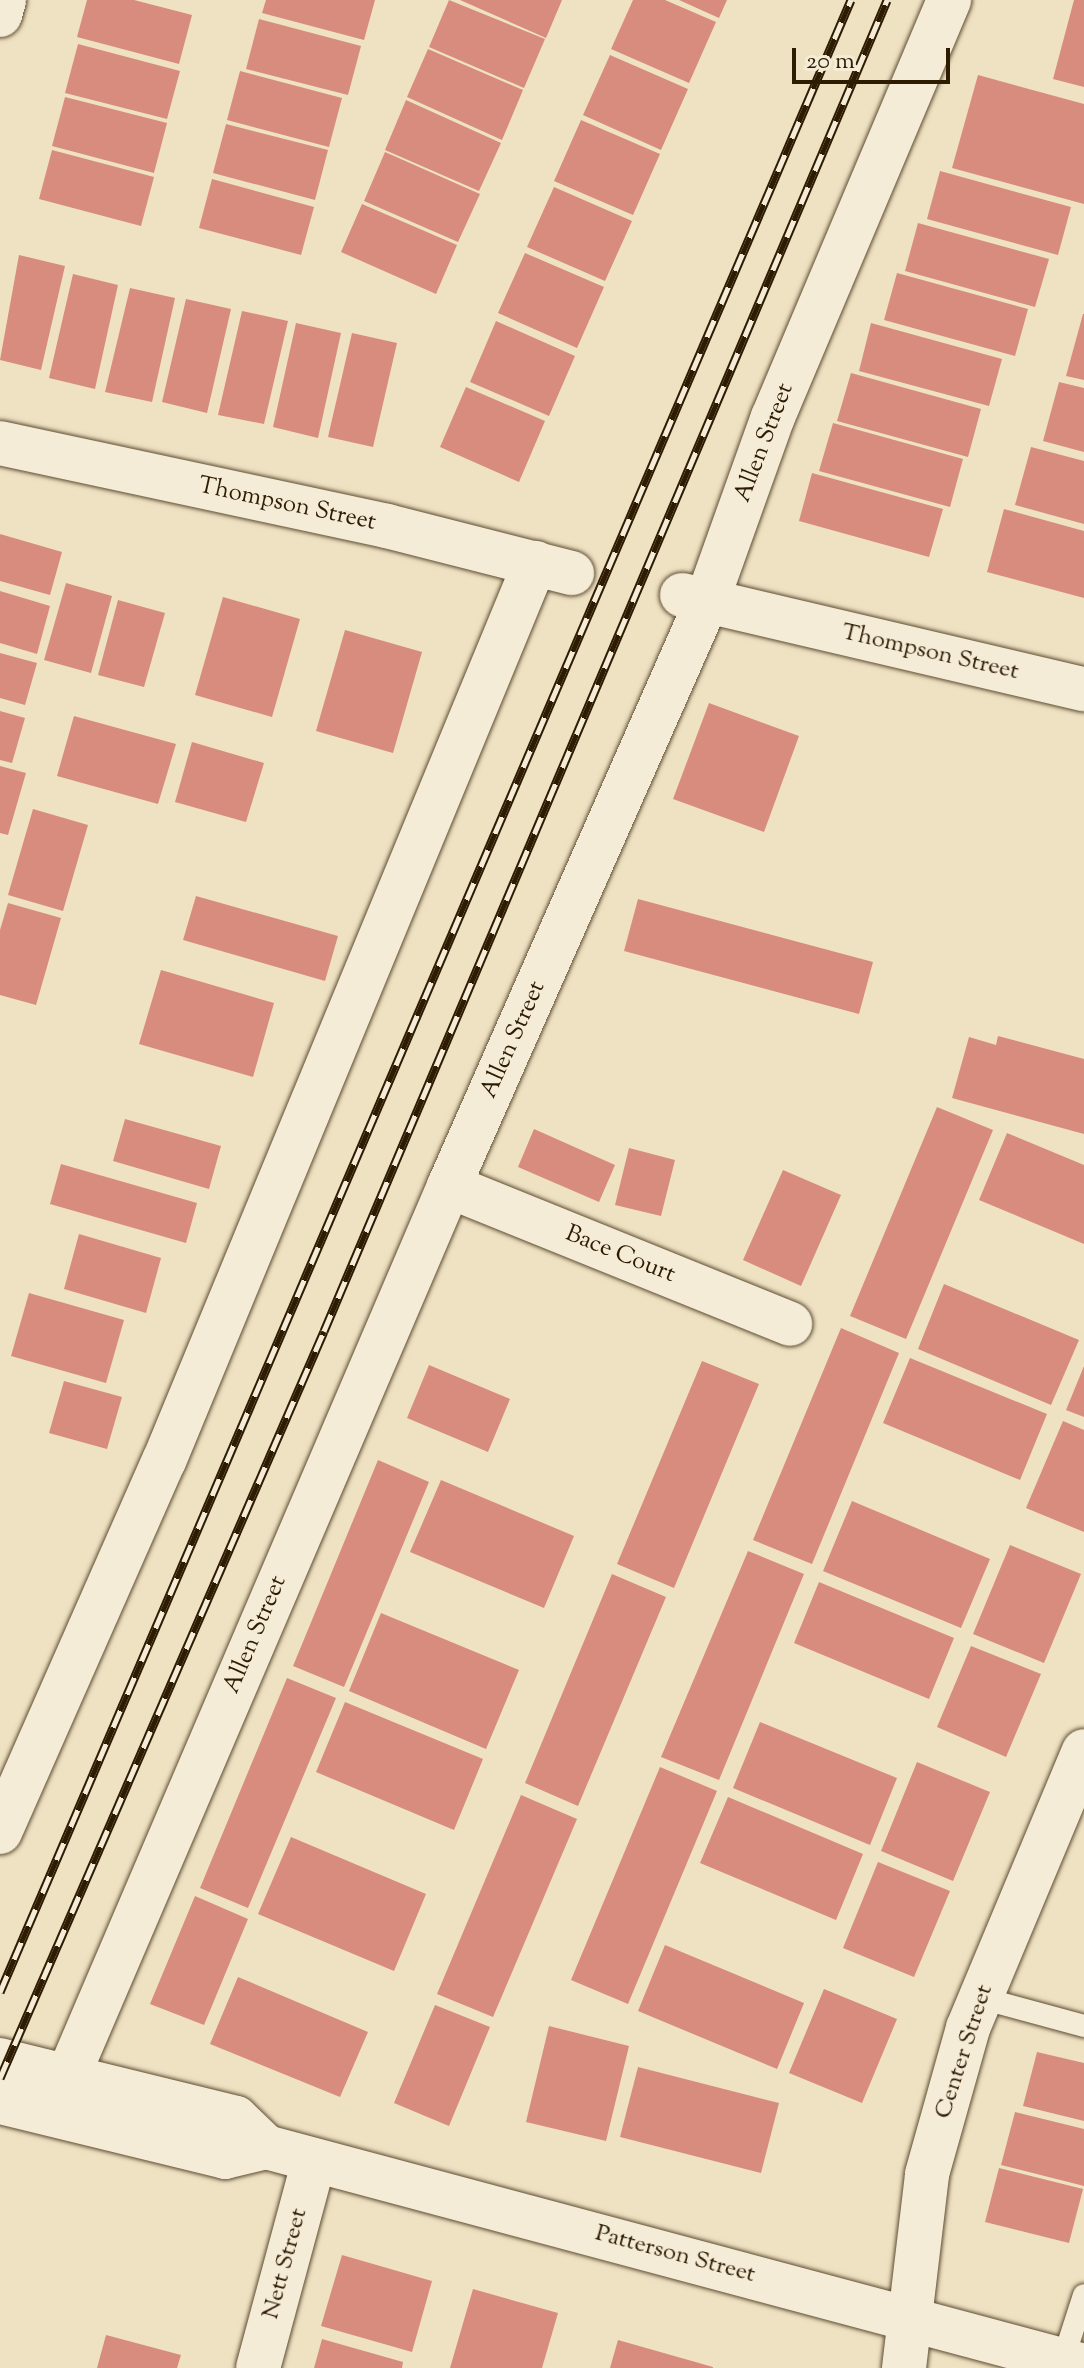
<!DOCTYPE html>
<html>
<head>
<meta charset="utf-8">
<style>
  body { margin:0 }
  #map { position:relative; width:1084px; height:2368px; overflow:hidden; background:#efe2c3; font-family:"Sorts Mill Goudy",serif }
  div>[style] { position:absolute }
  .building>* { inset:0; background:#d78c7d }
  .roads { filter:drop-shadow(0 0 2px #5e4d32) drop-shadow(0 0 2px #5e4d32) }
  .service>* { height:22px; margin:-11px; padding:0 11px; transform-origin:11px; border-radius:11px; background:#f5ecd8 }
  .minor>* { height:44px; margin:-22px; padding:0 22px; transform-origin:22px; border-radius:22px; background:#f5ecd8 }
  .tertiary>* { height:44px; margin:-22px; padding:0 22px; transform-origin:22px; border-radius:22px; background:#f5ecd8 }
  .rail>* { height:9px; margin-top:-4.5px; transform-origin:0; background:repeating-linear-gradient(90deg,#f5ecd8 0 18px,#2d1b02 0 36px); box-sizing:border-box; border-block:2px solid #2d1b02 }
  span { translate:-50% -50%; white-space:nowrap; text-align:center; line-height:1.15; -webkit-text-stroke:8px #f5ecd8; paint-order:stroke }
  .street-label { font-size:24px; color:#2d1b02 }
  .scale { position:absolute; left:792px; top:48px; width:158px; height:36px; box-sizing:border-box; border:4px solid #2d1b02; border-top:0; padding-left:10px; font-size:24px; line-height:28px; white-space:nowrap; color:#2d1b02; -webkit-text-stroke:6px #f5ecd8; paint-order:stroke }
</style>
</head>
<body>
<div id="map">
  <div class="building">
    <i style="clip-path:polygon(87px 0,134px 0,192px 15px,179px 64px,77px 37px)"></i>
    <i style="clip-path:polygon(266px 0,375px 0,364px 40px,262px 13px)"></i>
    <i style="clip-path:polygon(449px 0,545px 39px,524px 88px,429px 47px)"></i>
    <i style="clip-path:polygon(460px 0,562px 0,546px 38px)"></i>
    <i style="clip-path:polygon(633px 0,665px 0,716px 22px,689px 83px,611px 49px)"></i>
    <i style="clip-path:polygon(679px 0,727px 0,719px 18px)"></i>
    <i style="clip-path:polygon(1074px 0,1084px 0,1084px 87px,1053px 79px)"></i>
    <i style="clip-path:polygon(259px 19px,361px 46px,348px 95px,246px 69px)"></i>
    <i style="clip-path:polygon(78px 44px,180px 71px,167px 119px,65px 93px)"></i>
    <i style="clip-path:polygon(428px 49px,523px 90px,502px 140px,407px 97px)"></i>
    <i style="clip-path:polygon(610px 55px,688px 89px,661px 150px,583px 115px)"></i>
    <i style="clip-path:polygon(240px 71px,342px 98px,329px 147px,227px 120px)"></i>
    <i style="clip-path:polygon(978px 75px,1084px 104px,1084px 204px,952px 168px)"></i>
    <i style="clip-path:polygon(65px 97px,167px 123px,154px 173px,52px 146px)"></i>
    <i style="clip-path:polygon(406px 100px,501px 143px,479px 191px,385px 150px)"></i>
    <i style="clip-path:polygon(581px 120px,660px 154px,633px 215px,554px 181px)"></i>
    <i style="clip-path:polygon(226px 124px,328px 150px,315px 200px,213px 173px)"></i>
    <i style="clip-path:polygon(52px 150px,154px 177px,141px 226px,39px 199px)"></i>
    <i style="clip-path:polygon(385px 152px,480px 194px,458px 242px,364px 201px)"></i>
    <i style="clip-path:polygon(940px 171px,1071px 207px,1058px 255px,927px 219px)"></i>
    <i style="clip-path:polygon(212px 179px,314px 207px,301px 255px,199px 228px)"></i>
    <i style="clip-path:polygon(554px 187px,632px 221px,605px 281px,527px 247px)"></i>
    <i style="clip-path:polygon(362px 204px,457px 245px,436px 294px,341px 252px)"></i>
    <i style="clip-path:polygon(918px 223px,1049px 259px,1035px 307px,905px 271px)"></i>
    <i style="clip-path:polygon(525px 253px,604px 287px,577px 348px,498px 313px)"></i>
    <i style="clip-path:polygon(19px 255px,65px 266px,41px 370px,0 360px)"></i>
    <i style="clip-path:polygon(897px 273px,1028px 309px,1015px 356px,884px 320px)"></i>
    <i style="clip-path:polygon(73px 274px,118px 285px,95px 389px,49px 378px)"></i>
    <i style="clip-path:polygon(130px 288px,175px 298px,152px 402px,105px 392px)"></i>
    <i style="clip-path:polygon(186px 299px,231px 309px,207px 413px,162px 402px)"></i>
    <i style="clip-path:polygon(242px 311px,288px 321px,264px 424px,218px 415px)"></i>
    <i style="clip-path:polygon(1083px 314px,1084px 314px,1084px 380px,1066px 376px)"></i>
    <i style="clip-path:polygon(496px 321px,575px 356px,549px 416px,470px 382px)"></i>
    <i style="clip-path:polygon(296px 323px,341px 333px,318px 438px,273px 427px)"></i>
    <i style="clip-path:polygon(871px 323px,1002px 359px,989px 406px,859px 371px)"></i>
    <i style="clip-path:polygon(352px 333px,397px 343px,373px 447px,328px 437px)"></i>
    <i style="clip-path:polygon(851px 373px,981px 409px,968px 457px,837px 421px)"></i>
    <i style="clip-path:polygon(1059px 382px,1084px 388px,1084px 452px,1043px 441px)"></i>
    <i style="clip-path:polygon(466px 387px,545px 421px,519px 482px,440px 447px)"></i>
    <i style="clip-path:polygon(833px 423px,963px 459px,950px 507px,819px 471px)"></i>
    <i style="clip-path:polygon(1031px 447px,1084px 461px,1084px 524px,1015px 505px)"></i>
    <i style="clip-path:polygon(812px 473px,943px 509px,929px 557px,799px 521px)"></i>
    <i style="clip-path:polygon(1004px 509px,1084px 531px,1084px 598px,987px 572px)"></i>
    <i style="clip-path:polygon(0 534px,62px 552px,50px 595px,0 581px)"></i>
    <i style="clip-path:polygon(66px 583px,112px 596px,91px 673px,44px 660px)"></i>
    <i style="clip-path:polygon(0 591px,50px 606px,37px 654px,0 643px)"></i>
    <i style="clip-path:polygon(223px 597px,300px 619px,272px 717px,195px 695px)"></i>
    <i style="clip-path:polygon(118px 600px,165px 613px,144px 687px,98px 675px)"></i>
    <i style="clip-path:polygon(345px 630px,422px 652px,393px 753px,316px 731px)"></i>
    <i style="clip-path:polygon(0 653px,37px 663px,25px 705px,0 698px)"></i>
    <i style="clip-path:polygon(709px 703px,799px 736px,764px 832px,673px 799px)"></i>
    <i style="clip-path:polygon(0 711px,25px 718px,12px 763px,0 760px)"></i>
    <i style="clip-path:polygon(74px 716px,176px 744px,158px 804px,57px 776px)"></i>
    <i style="clip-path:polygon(192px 742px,264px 763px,246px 822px,175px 802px)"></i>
    <i style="clip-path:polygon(0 766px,26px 773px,8px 835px,0 833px)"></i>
    <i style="clip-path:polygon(33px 809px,88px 825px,63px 911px,8px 895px)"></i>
    <i style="clip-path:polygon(196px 896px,338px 936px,325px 981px,183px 940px)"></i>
    <i style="clip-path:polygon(638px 899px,873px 962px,859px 1014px,624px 951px)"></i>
    <i style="clip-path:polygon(8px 903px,61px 918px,36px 1005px,0 995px,0 930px)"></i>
    <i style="clip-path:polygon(161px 970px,274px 1003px,253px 1077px,139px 1044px)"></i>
    <i style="clip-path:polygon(998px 1036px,1084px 1059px,1084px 1134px,952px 1098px,969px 1037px,996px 1045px)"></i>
    <i style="clip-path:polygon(937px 1107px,993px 1130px,906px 1339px,850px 1316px)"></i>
    <i style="clip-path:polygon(125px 1119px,221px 1146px,209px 1189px,113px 1161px)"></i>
    <i style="clip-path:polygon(534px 1129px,615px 1165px,599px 1202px,518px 1167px)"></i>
    <i style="clip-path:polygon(1007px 1133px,1084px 1165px,1084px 1244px,979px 1200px)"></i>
    <i style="clip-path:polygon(629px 1148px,675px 1160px,661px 1216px,615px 1205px)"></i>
    <i style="clip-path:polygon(61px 1164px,197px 1203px,186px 1243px,50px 1204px)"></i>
    <i style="clip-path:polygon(783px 1170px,841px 1195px,801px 1286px,743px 1260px)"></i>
    <i style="clip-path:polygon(79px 1234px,161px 1258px,146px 1313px,64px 1289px)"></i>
    <i style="clip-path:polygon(944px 1284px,1079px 1340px,1051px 1405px,918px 1349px)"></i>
    <i style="clip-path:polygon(29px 1293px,124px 1320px,106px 1383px,11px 1356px)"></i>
    <i style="clip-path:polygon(841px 1328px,899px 1353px,812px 1564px,753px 1540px)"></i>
    <i style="clip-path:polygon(910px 1358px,1047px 1414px,1020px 1480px,883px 1423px)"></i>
    <i style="clip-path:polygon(702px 1361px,759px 1384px,674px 1588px,617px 1564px)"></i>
    <i style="clip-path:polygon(429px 1365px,510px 1399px,488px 1452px,407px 1418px)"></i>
    <i style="clip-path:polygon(1084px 1366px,1084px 1417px,1066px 1410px)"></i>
    <i style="clip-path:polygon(64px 1381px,122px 1397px,107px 1449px,49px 1433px)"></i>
    <i style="clip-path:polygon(1063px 1421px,1084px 1430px,1084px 1532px,1026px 1508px)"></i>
    <i style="clip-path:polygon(378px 1460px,429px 1482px,344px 1687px,293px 1666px)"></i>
    <i style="clip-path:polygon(441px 1480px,574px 1536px,544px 1608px,410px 1552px)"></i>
    <i style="clip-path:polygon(852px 1501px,990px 1559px,961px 1628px,823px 1571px)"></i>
    <i style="clip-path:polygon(1010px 1545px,1081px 1574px,1044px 1663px,973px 1634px)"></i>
    <i style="clip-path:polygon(748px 1551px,804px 1574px,719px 1780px,661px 1757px)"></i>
    <i style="clip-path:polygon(612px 1574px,666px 1597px,578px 1806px,525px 1783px)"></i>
    <i style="clip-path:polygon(819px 1582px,954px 1638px,929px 1699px,794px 1643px)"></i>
    <i style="clip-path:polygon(381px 1613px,519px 1670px,486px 1749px,349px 1691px)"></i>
    <i style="clip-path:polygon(971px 1646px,1041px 1674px,1006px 1757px,937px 1727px)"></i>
    <i style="clip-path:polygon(287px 1678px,336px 1698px,248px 1908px,200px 1888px)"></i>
    <i style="clip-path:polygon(345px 1702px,483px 1759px,454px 1830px,316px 1772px)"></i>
    <i style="clip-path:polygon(760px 1722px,897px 1778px,870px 1845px,733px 1788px)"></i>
    <i style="clip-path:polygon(917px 1762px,990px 1792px,953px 1881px,881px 1851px)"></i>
    <i style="clip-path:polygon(660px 1767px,717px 1791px,628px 2004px,571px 1980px)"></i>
    <i style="clip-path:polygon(521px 1795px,577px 1819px,493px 2017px,437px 1994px)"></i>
    <i style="clip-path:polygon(728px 1797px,863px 1854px,836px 1920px,700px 1863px)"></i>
    <i style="clip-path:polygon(291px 1837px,426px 1894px,394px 1971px,258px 1914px)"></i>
    <i style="clip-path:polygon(878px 1862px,950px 1891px,914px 1977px,843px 1948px)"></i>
    <i style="clip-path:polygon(195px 1896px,248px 1919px,204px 2025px,150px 2004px)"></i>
    <i style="clip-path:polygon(665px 1945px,804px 2003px,777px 2069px,638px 2011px)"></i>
    <i style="clip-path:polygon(238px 1977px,368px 2032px,340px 2097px,210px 2044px)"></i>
    <i style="clip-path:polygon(824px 1989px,897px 2019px,862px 2103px,789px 2073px)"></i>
    <i style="clip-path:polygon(435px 2005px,490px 2027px,449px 2126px,394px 2103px)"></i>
    <i style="clip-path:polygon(549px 2026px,629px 2046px,606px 2141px,526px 2122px)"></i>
    <i style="clip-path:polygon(1037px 2052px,1084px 2063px,1084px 2121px,1023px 2106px)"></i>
    <i style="clip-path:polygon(638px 2067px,779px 2103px,761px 2173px,620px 2137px)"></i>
    <i style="clip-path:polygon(1015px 2112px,1084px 2129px,1084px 2186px,1001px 2165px)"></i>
    <i style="clip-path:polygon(999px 2168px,1083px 2189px,1069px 2243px,985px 2222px)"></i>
    <i style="clip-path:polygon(342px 2255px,432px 2281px,412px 2352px,321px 2326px)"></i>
    <i style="clip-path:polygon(473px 2289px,558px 2313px,542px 2368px,450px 2368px)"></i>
    <i style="clip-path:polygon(106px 2335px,181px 2355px,177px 2368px,97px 2368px)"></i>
    <i style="clip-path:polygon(322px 2339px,403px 2362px,402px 2368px,314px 2368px)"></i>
    <i style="clip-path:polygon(618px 2340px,713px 2367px,713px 2368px,610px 2368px)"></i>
  </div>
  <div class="roads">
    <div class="service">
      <i style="left:981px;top:1998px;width:107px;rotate:15.2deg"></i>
      <i style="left:1063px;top:2360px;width:68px;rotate:-72.1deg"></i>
    </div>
    <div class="minor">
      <i style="left:0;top:15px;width:16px;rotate:-75deg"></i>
      <i style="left:0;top:443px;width:396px;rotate:12.1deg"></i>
      <i style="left:387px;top:526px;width:191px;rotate:14.3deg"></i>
      <i style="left:682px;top:595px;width:413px;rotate:13.2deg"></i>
      <i style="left:449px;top:1186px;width:368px;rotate:22deg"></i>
      <i style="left:0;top:1832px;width:406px;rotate:-66.2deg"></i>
      <i style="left:164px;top:1461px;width:972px;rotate:-67.55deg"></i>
      <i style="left:68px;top:2076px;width:968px;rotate:-66.82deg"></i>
      <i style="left:449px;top:1186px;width:639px;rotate:-66.2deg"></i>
      <i style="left:707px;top:601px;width:195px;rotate:-70.3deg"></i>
      <i style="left:773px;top:417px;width:453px;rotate:-67.1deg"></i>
      <i style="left:258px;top:2368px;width:215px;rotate:-74.9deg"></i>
    </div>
    <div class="tertiary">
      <i style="left:0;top:2060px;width:243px;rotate:13.8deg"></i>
      <i style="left:236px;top:2118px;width:42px;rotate:44deg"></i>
      <i style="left:0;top:2102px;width:232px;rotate:13.7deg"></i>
      <i style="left:225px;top:2157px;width:42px;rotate:-13.7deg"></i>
      <i style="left:266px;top:2147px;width:847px;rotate:14.99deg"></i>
      <i style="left:904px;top:2368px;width:195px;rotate:-83.2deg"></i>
      <i style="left:927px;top:2174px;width:152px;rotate:-74.3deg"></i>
      <i style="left:968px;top:2028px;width:300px;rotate:-67.3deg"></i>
    </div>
  </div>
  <div class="rail">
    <i style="left:0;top:1992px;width:2166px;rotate:-66.87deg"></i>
    <i style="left:0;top:2078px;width:814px;rotate:-66.55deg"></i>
    <i style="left:324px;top:1331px;width:1445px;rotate:-67.07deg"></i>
  </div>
  <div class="street-label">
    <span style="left:765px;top:443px;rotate:-69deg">Allen Street</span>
    <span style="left:287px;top:505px;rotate:12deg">Thompson Street</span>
    <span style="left:930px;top:653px;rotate:13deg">Thompson Street</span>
    <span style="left:514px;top:1040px;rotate:-66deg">Allen Street</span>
    <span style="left:620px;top:1255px;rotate:22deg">Bace Court</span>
    <span style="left:256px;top:1635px;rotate:-67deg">Allen Street</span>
    <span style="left:965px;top:2052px;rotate:-72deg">Center Street</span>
    <span style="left:675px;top:2255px;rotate:15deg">Patterson Street</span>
    <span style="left:286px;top:2264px;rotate:-75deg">Nett Street</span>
  </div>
  <div class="scale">20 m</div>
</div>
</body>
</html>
